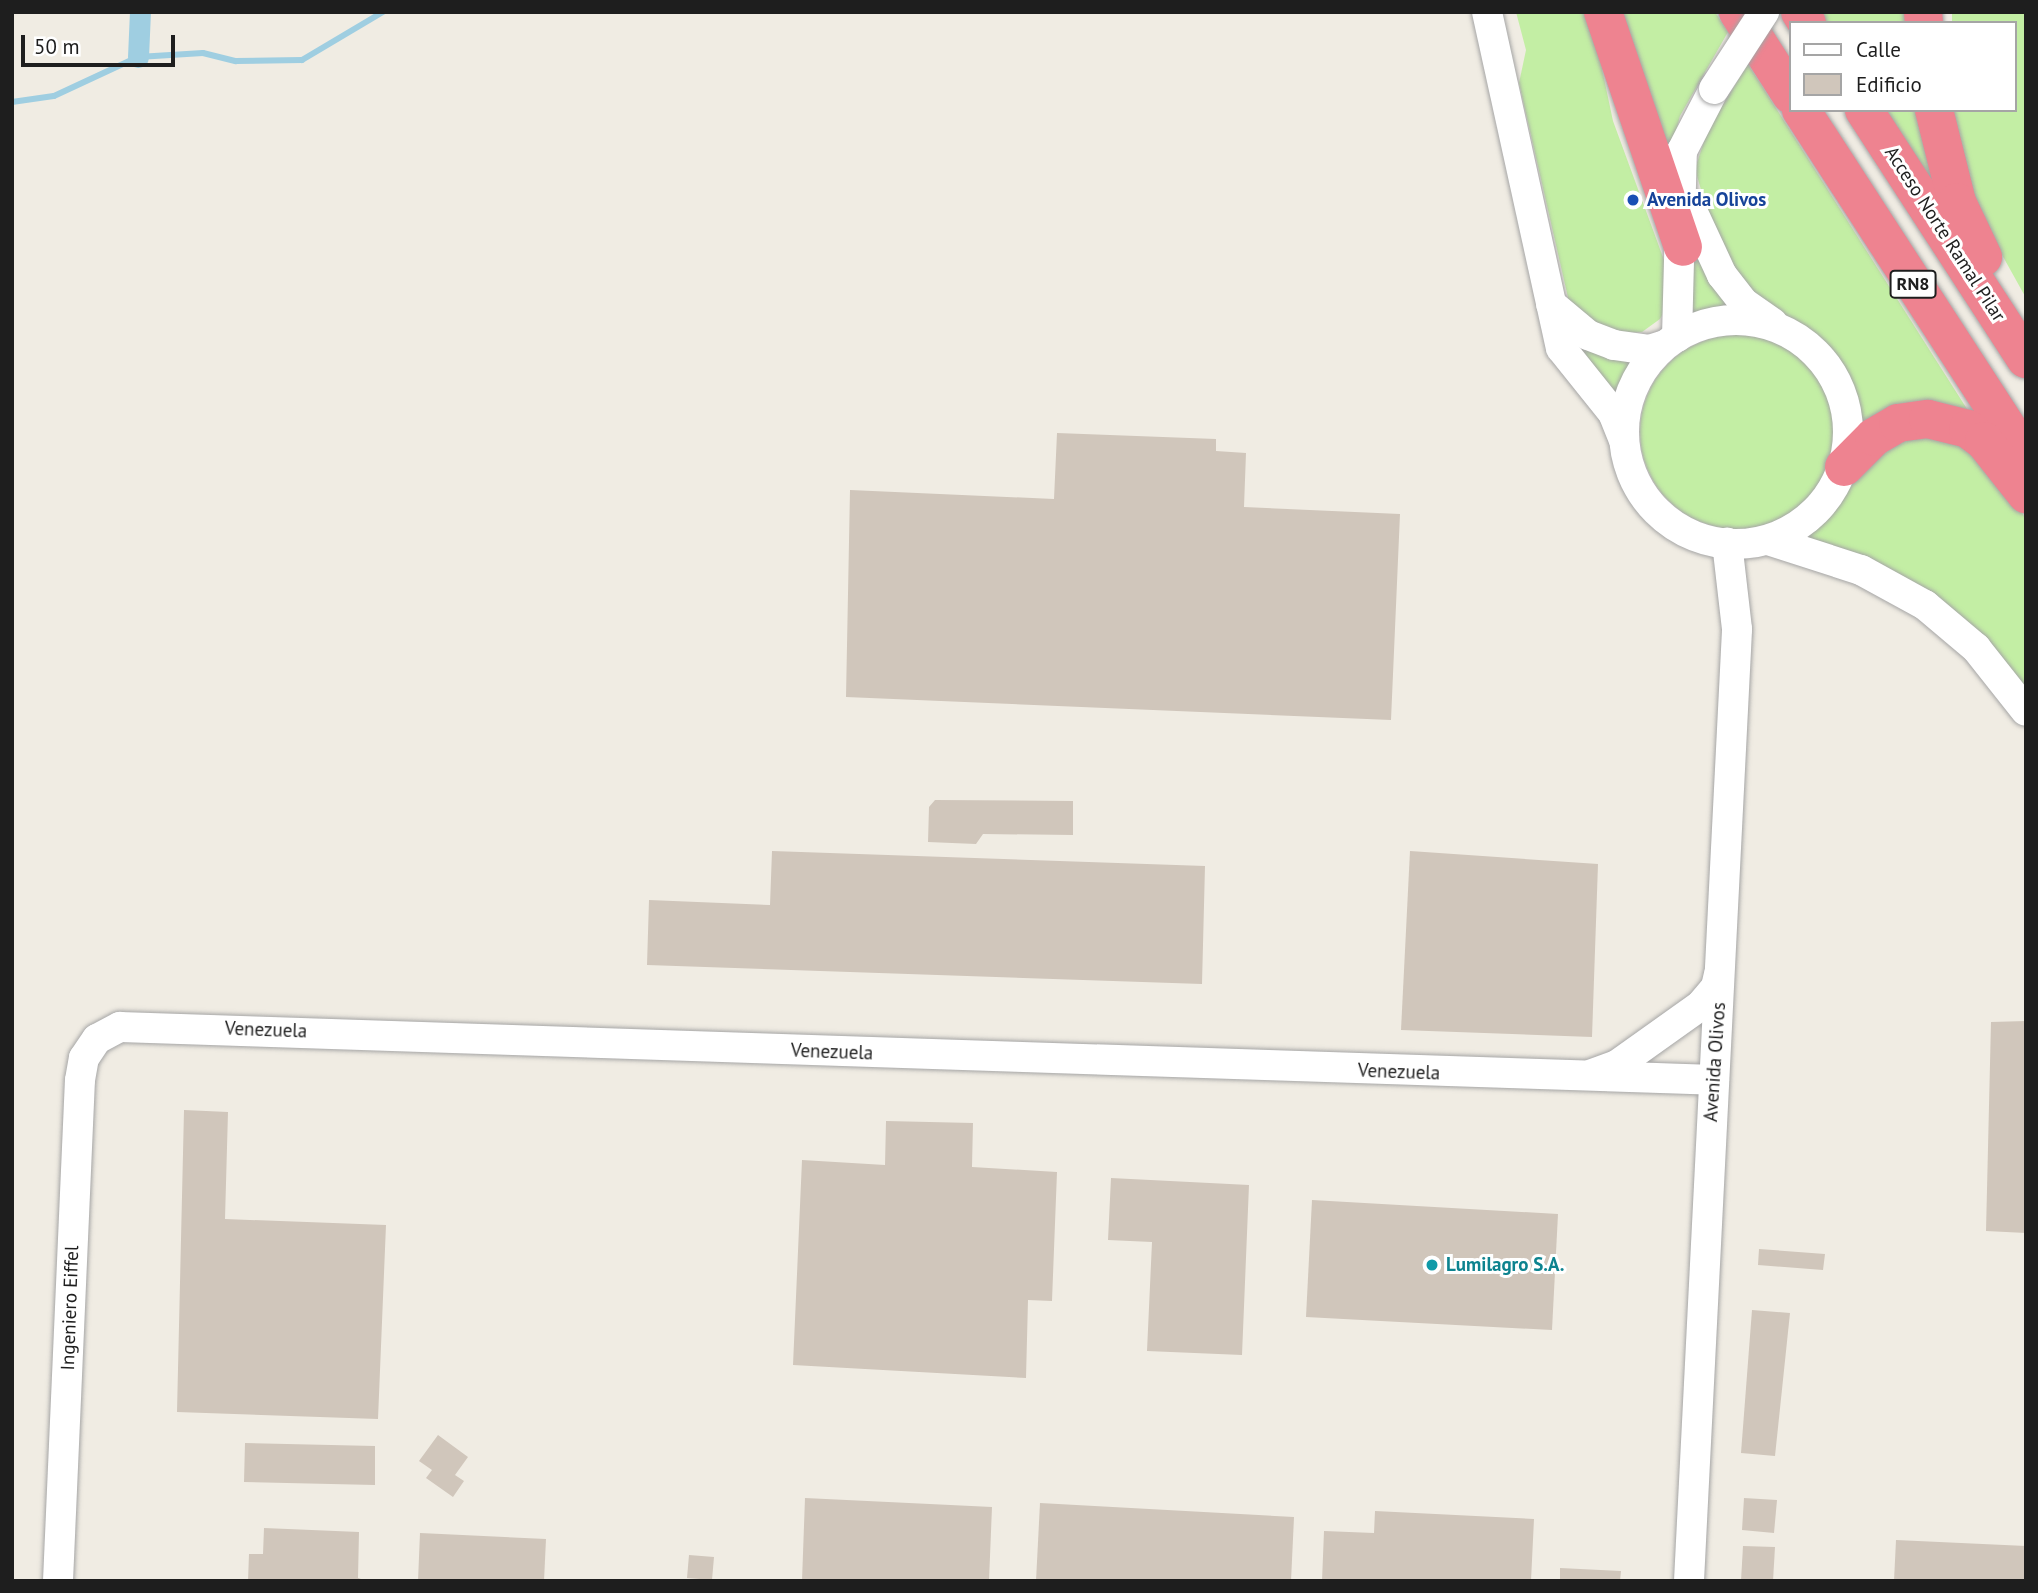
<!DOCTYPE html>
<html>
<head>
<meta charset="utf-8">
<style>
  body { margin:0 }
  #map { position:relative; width:2038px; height:1593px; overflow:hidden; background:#f0ece3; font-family:"PT Sans",sans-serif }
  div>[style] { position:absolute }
  .grass>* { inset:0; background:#c3eea4 }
  .round { border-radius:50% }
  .stream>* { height:6px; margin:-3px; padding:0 3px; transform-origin:3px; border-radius:3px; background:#9fcee1 }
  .canal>* { height:21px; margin:-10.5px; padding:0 10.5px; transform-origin:10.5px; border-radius:10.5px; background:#9fcee1 }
  .building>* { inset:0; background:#d0c6bb }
  .roads { filter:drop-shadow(0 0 2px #a5a5a5) drop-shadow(0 0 2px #a5a5a5) }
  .minor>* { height:30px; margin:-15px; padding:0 15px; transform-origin:15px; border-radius:15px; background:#fff }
  .minor>.ring { margin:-15px; padding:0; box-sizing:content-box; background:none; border:30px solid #fff; border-radius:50% }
  .highway>* { height:38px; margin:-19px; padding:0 19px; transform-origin:19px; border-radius:19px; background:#ee8390 }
  .bridges { filter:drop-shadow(0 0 2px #a5a5a5) drop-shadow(0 0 2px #a5a5a5) }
  .minor-bridge>* { height:30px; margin:-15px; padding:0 15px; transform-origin:15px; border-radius:15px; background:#fff }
  .dots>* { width:19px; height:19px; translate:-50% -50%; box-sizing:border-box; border:4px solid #fff; border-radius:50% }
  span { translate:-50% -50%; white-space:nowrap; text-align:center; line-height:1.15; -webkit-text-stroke:6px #fff; paint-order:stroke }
  .shield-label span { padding:2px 5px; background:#fff; border:2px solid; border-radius:5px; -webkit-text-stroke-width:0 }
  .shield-label { font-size:18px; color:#1e1e1e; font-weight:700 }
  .transit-label { font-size:19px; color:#164399; font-weight:700 }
  .left { translate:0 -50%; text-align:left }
  .street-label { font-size:19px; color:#1e1e1e }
  .culture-label { font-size:19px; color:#0d838f; font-weight:700 }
  .frame { position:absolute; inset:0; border:14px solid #1e1e1e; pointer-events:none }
  .legend { position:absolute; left:1789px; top:21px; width:228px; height:91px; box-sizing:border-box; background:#fff; border:2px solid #a5a5a5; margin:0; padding:9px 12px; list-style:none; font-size:21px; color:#1e1e1e }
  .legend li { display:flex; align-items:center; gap:14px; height:35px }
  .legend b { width:35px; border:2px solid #a5a5a5 }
  .scale { position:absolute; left:21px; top:35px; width:154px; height:32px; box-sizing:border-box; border:4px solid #1e1e1e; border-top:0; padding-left:9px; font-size:21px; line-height:24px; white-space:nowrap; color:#1e1e1e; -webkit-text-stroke:5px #fff; paint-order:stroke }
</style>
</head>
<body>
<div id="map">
  <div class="grass">
    <i style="clip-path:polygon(1516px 12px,1590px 12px,1613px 121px,1671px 279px,1669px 303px,1660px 319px,1642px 332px,1602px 334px,1569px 302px,1519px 83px,1526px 50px)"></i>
    <i style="clip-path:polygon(1608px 12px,1715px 12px,1728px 32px,1680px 116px,1664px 177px)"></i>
    <i style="clip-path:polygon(1819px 12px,1914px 12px,1915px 23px,1826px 23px)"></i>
    <i style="clip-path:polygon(1952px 12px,2026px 12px,2026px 298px,1961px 181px,1949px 110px,2015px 110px,2015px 23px,1952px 23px)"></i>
    <i style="clip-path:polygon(1748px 64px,1974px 420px,1862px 428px,1857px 394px,1821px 341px,1750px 297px,1715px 238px,1695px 169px,1708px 129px)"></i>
    <i style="clip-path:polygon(1883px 110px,1929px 110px,1945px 205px)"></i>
    <i style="clip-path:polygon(1691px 241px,1732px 308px,1693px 316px)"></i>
    <i class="round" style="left:1640px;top:335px;width:194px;height:194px"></i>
    <i style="clip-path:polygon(1566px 337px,1591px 352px,1634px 361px,1620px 392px,1617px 395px)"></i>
    <i style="clip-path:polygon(1934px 426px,1988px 459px,2026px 519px,2026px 692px,2019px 682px,1799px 543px,1836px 506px,1869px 451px)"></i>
  </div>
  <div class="stream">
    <i style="left:12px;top:102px;width:42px;rotate:-8.1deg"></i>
    <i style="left:54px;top:96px;width:93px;rotate:-24.9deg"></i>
    <i style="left:138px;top:57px;width:65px;rotate:-3.5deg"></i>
    <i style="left:203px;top:53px;width:34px;rotate:14deg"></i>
    <i style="left:236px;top:61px;width:66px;rotate:-0.9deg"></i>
    <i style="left:302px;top:60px;width:94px;rotate:-30.7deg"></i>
  </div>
  <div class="canal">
    <i style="left:138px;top:57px;width:45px;rotate:-87.5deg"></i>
  </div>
  <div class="building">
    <i style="clip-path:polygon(1057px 433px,1216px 439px,1216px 451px,1246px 453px,1244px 507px,1400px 514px,1391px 720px,846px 697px,850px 490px,1054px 499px)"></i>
    <i style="clip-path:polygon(935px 800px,1073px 801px,1073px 835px,983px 834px,976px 844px,928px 842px,929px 807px)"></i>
    <i style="clip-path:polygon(772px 851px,1205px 866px,1202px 984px,647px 965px,649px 900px,770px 905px)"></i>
    <i style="clip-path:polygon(1410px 851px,1598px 864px,1592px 1037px,1401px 1030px)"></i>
    <i style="clip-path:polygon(2026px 1021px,2026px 1233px,1986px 1231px,1991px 1022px)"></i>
    <i style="clip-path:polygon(184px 1110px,228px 1112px,225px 1219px,386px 1225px,378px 1419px,177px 1412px)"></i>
    <i style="clip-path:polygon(886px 1121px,973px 1123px,972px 1167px,1057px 1172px,1052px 1301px,1028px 1300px,1026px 1378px,793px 1365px,802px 1160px,885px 1165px)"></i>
    <i style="clip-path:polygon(1111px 1178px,1249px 1185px,1242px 1355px,1147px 1351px,1152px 1242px,1108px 1240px)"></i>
    <i style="clip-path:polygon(1312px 1200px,1558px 1214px,1552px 1330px,1306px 1317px)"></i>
    <i style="clip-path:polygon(1759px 1249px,1825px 1254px,1823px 1270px,1758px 1265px)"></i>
    <i style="clip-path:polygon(1752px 1310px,1790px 1313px,1775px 1456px,1741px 1453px)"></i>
    <i style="clip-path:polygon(438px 1435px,468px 1457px,455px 1475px,464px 1481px,453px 1497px,426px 1478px,432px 1470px,419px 1461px)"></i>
    <i style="clip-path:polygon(245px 1443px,375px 1446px,375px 1485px,244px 1482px)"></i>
    <i style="clip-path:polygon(805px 1498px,992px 1507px,989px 1581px,802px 1581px)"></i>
    <i style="clip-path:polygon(1744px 1498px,1777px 1500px,1774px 1533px,1742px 1530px)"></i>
    <i style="clip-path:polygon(1040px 1503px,1294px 1517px,1291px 1581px,1036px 1581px)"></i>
    <i style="clip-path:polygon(1375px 1511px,1534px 1519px,1531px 1581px,1322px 1581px,1324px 1531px,1374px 1533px)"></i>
    <i style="clip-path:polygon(264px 1528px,359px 1532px,358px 1578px,367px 1581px,248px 1581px,249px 1554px,263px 1554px)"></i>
    <i style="clip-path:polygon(420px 1533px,546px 1539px,544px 1581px,418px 1581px)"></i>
    <i style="clip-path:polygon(1896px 1540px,2026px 1546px,2026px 1581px,1894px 1581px)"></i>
    <i style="clip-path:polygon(1743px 1546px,1775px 1547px,1773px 1581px,1741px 1581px)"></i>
    <i style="clip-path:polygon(689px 1555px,714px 1557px,712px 1580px,687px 1578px)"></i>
    <i style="clip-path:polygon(1560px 1568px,1621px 1571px,1620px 1581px,1560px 1581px)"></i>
  </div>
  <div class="roads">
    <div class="minor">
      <i style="left:1487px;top:12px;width:344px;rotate:77.6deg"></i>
      <i style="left:1561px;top:348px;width:83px;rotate:51.3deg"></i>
      <i style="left:1613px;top:413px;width:27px;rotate:68deg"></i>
      <i style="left:1689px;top:204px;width:78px;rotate:65.1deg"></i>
      <i style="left:1722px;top:275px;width:36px;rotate:52deg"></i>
      <i style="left:1744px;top:303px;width:35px;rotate:35deg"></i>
      <i style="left:1551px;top:304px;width:48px;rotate:40deg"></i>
      <i style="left:1588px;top:335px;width:28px;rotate:21deg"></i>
      <i style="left:1614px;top:345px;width:35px;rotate:8deg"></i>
      <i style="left:1649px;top:350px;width:14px;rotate:-17deg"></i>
      <i class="ring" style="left:1624px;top:320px;width:194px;height:194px"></i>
      <i style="left:1677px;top:337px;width:186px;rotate:-88.5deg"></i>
      <i style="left:1682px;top:151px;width:70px;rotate:-62.7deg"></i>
      <i style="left:1771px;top:541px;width:95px;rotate:17.9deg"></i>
      <i style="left:1861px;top:570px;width:73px;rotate:28.7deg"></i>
      <i style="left:1925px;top:605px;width:67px;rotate:40.1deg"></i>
      <i style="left:1976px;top:648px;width:80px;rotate:51.6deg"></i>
      <i style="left:1592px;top:1074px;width:27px;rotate:-20deg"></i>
      <i style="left:1617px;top:1065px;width:103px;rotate:-35.5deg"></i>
      <i style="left:1701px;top:1005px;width:23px;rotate:-50deg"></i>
      <i style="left:1716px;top:987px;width:13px;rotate:-77deg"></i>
      <i style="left:58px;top:1581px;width:501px;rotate:-87.49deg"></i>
      <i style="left:80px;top:1080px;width:22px;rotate:-80deg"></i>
      <i style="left:84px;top:1058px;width:23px;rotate:-56deg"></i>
      <i style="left:97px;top:1039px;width:26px;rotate:-28deg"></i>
      <i style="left:120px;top:1027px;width:1595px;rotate:1.9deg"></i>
      <i style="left:1689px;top:1581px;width:953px;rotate:-87.11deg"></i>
      <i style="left:1737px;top:629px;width:87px;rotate:-96.6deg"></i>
    </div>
    <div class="highway">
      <i style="left:1603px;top:12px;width:248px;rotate:71.2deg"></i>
      <i style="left:1738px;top:12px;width:98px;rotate:57.4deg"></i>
      <i style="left:1800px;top:12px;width:13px;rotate:58deg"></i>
      <i style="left:1923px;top:12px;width:11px;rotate:85deg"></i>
      <i style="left:1801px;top:110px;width:414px;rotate:57deg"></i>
      <i style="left:1864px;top:110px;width:297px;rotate:57deg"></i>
      <i style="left:1934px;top:110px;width:95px;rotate:76deg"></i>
      <i style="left:1957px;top:202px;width:61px;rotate:64.7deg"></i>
      <i style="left:1844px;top:467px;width:42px;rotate:-45deg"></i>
      <i style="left:1874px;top:437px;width:28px;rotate:-30deg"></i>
      <i style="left:1898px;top:423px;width:30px;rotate:-8deg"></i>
      <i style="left:1928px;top:419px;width:41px;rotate:14deg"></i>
      <i style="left:1968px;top:429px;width:20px;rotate:37deg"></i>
      <i style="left:1984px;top:441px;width:68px;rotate:51.6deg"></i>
    </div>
  </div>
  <div class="bridges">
    <div class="minor-bridge">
      <i style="left:1714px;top:89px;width:92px;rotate:-57deg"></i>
    </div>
  </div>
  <div class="dots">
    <i style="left:1633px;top:200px;background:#1a4fb4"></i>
    <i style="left:1432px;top:1265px;background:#0f9aa8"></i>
  </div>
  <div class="shield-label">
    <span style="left:1913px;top:284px">RN8</span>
  </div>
  <div class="transit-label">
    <span class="left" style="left:1647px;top:200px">Avenida Olivos</span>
  </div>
  <div class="street-label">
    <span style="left:1945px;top:234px;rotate:57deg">Acceso Norte Ramal Pilar</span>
    <span style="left:266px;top:1030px;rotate:2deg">Venezuela</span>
    <span style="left:832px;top:1052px;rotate:2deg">Venezuela</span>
    <span style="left:1715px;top:1062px;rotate:-86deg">Avenida Olivos</span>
    <span style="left:1399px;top:1072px;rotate:2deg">Venezuela</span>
    <span style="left:70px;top:1308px;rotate:-88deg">Ingeniero Eiffel</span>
  </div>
  <div class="culture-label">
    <span class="left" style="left:1446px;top:1265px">Lumilagro S.A.</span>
  </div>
  <div class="frame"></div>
  <ul class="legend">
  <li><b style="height:9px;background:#fff"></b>Calle</li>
  <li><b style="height:19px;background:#d0c6bb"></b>Edificio</li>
  </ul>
  <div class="scale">50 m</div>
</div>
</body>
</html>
